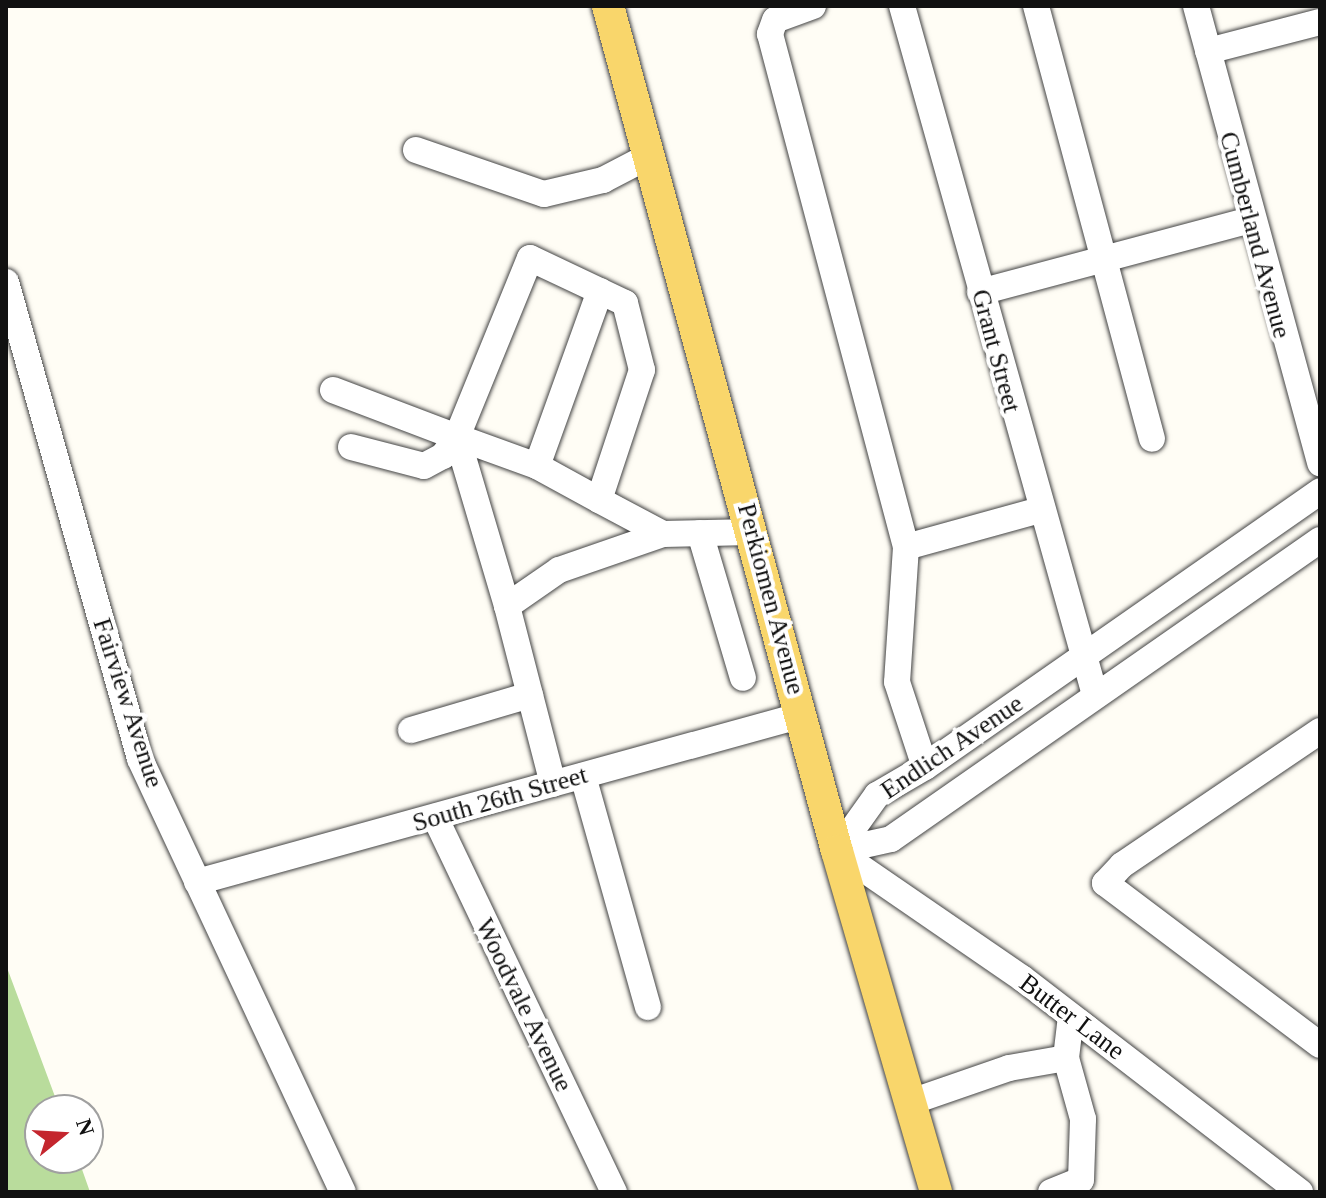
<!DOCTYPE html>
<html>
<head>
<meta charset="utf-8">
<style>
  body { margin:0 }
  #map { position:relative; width:1326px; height:1198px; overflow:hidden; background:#fffdf5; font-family:Georgia,serif }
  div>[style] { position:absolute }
  .forest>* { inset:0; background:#b9dc9c }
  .roads { filter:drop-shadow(0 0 2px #444) drop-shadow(0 0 2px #444) }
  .minor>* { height:26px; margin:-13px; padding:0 13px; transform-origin:13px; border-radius:13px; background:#fff }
  .major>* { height:32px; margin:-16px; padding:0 16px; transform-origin:16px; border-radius:16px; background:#f9d66b }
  span { translate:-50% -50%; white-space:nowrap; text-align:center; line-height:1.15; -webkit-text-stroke:8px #fff; paint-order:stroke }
  .street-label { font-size:26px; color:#111 }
  .frame { position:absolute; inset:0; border:8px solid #111; pointer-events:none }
  .north { position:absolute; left:24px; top:1094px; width:80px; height:80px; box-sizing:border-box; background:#fff; border:2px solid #a0a0a0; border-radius:50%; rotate:72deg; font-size:22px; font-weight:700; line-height:32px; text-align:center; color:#111 }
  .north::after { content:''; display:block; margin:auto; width:28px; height:36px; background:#c4262e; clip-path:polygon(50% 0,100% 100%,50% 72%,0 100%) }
</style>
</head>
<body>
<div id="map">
  <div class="forest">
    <i style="clip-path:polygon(6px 965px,60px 1110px,40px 1110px,40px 1158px,78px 1158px,90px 1192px,6px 1192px)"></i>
  </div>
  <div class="roads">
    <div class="minor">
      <i style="left:813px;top:6px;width:40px;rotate:159.8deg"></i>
      <i style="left:775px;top:20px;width:15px;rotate:110deg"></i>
      <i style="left:770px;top:34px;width:531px;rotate:75.15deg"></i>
      <i style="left:906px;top:547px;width:135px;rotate:93.8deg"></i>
      <i style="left:897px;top:682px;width:89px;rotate:71.8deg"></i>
      <i style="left:902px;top:6px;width:716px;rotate:74.35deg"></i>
      <i style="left:1036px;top:6px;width:448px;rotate:75deg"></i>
      <i style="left:1196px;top:6px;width:474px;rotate:74.8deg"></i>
      <i style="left:1208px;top:51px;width:116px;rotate:-14.5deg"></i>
      <i style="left:416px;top:150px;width:135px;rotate:19deg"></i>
      <i style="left:544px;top:194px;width:61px;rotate:-13.3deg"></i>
      <i style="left:603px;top:180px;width:52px;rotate:-27.6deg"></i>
      <i style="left:6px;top:282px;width:495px;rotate:74.3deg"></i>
      <i style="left:140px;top:759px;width:478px;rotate:64.9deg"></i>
      <i style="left:980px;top:292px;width:280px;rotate:-14.9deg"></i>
      <i style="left:333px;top:390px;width:133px;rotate:20.8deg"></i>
      <i style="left:457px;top:437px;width:176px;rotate:73.5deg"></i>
      <i style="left:351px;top:447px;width:75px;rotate:14.6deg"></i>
      <i style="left:424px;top:466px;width:21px;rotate:-28deg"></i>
      <i style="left:443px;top:456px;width:24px;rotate:-54deg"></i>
      <i style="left:537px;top:466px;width:186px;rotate:-70.2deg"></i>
      <i style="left:599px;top:500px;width:137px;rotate:-71.7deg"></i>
      <i style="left:642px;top:370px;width:69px;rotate:-104.2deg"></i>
      <i style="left:625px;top:303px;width:105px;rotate:-154.7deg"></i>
      <i style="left:530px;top:258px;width:193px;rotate:112.2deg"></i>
      <i style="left:457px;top:437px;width:85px;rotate:19.9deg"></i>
      <i style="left:537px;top:466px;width:71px;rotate:28.7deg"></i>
      <i style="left:599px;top:500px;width:72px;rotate:28deg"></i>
      <i style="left:663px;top:534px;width:89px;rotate:-1.3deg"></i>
      <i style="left:700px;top:533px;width:151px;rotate:73.5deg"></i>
      <i style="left:906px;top:547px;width:139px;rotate:-15.4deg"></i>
      <i style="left:411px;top:730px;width:124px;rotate:-16.4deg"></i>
      <i style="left:1320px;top:731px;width:239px;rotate:145.9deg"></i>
      <i style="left:1122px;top:865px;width:25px;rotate:133deg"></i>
      <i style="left:1105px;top:883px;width:269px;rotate:37deg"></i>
      <i style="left:583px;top:776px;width:240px;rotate:74.3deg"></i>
      <i style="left:553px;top:784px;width:184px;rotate:-104.5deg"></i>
      <i style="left:507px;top:606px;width:63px;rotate:-34.7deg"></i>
      <i style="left:559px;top:570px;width:110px;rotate:-19.1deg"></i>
      <i style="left:435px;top:817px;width:416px;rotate:64.5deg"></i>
      <i style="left:837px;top:851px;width:69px;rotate:-54.5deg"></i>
      <i style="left:877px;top:795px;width:56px;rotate:-30.3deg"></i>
      <i style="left:925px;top:767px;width:482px;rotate:-34.9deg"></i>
      <i style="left:837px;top:851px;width:55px;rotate:-12.5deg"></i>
      <i style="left:891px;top:839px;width:523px;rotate:-34.88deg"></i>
      <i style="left:837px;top:851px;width:224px;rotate:34.5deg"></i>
      <i style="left:1022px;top:978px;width:351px;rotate:37.6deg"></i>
      <i style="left:197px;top:882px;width:628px;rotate:-15.43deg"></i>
      <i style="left:908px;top:1103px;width:107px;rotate:-19.1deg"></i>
      <i style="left:1009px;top:1068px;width:58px;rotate:-10deg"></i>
      <i style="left:1051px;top:1192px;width:32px;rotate:-22deg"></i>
      <i style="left:1081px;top:1180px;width:61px;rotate:-88.1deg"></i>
      <i style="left:1083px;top:1119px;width:63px;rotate:-105.6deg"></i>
      <i style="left:1066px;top:1058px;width:42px;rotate:-83.2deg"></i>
    </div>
    <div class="major">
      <i style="left:608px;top:6px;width:875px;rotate:74.84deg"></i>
      <i style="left:837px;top:851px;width:355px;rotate:73.8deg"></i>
    </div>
  </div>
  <div class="street-label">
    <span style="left:1255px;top:235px;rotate:75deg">Cumberland Avenue</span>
    <span style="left:996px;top:351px;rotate:75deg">Grant Street</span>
    <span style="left:771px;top:599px;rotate:75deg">Perkiomen Avenue</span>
    <span style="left:128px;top:703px;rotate:72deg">Fairview Avenue</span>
    <span style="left:952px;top:747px;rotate:-34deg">Endlich Avenue</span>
    <span style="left:500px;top:799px;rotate:-16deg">South 26th Street</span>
    <span style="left:524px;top:1005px;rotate:64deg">Woodvale Avenue</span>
    <span style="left:1072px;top:1017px;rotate:37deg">Butter Lane</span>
  </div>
  <div class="frame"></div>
  <div class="north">N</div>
</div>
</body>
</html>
